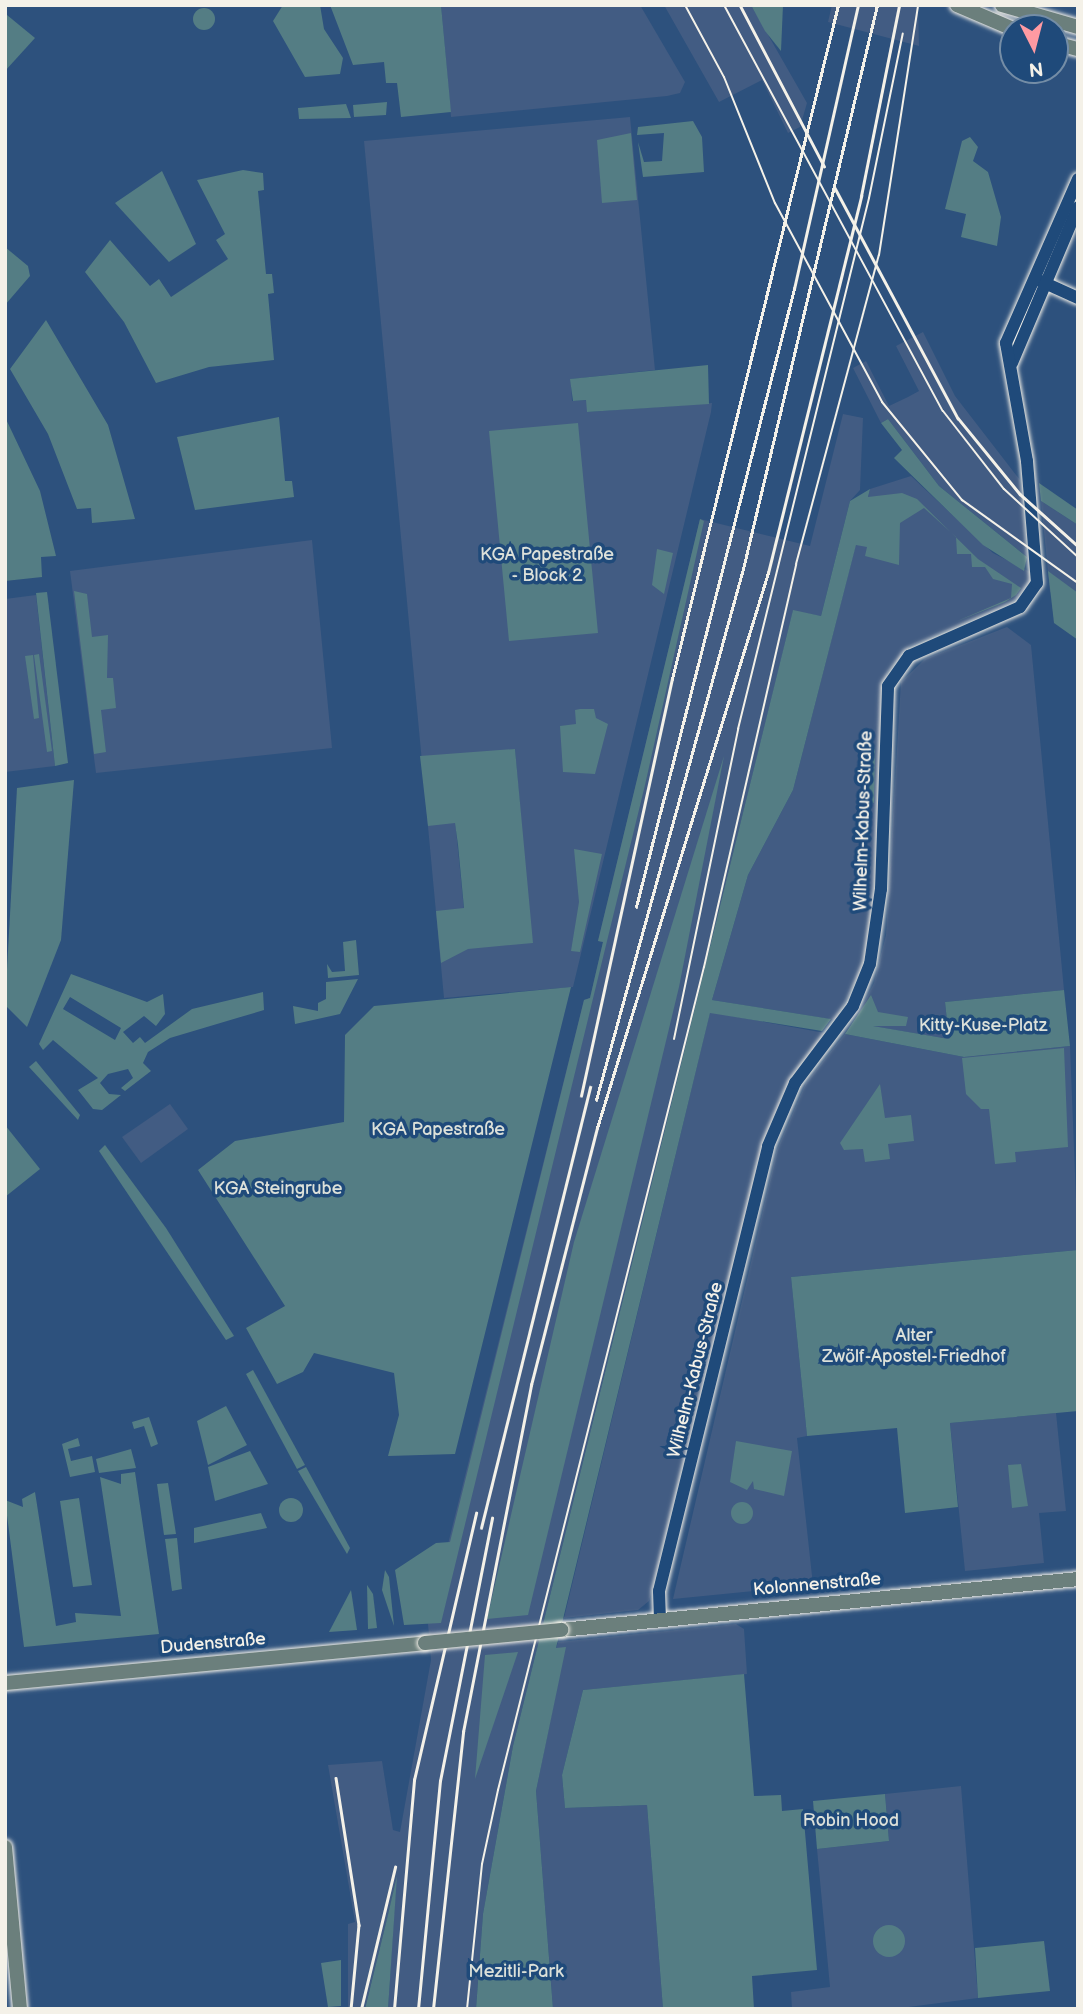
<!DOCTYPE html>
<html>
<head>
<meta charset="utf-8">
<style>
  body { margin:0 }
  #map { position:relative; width:1083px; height:2014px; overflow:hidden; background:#2d517d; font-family:"Balsamiq Sans",sans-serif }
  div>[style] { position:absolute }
  .built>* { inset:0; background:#425c83 }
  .green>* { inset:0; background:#547d84 }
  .round { border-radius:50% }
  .roads { filter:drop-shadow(0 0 2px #f4f1e8) drop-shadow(0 0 2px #f4f1e8) }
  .minor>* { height:12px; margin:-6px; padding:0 6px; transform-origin:6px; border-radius:6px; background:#1f4a7a }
  .major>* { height:14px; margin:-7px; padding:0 7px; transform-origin:7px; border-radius:7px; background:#6b7f7c }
  .tram>* { height:2px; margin:-1px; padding:0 1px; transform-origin:1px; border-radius:1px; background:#f4f1e8 }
  .rail>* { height:2.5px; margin:-1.25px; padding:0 1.25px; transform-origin:1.25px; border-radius:1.25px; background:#f4f1e8 }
  .bridges { filter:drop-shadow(0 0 2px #f4f1e8) drop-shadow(0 0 2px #f4f1e8) }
  .major-bridge>* { height:14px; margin:-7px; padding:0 7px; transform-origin:7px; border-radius:7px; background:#6b7f7c }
  span { translate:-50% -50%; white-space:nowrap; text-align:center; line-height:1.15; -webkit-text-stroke:7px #1f4a7a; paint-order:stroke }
  .park-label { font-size:18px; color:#dce0d9 }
  .street-label { font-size:18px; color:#f4f1e8 }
  .frame { position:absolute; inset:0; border:7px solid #f4f1e8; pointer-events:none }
  .north { position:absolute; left:999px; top:14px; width:70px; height:70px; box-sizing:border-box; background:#1f4a7a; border:2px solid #748da6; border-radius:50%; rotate:174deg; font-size:19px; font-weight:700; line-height:28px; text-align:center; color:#f4f1e8 }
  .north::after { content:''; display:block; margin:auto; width:24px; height:32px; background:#ff9aa2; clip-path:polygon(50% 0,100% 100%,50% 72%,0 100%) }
</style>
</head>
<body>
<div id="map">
  <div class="built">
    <i style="clip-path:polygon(441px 5px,640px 5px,685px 82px,680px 93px,667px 96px,451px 117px)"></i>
    <i style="clip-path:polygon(664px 5px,751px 5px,807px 103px,800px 127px,788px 133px,762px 80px,719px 102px)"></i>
    <i style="clip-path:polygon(832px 5px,918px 5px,919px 46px,828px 22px)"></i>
    <i style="clip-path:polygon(evenodd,630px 117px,655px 370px,571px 379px,572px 401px,587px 400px,588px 412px,712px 403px,711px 412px,573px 987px,444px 998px,364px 141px,630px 117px,515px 749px,524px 856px,468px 949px,449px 760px,515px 749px)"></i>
    <i style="clip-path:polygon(923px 332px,955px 396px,1020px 480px,1027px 557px,939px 486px,888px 419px,881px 423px,853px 368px,866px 361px,889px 406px,908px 397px,919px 391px,896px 346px)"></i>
    <i style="clip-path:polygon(843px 414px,863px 418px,860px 490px,850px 501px,821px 616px,793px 611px,513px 1746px,483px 1914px,476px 2009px,388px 2009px,396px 1883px,365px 2009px,348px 2009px,348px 1924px,355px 1922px,328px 1765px,382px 1761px,393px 1830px,400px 1832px,431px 1660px,428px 1624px,584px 1000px,590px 998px,603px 942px,598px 941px,700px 519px,810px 546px)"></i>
    <i style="clip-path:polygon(911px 476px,993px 553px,1032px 573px,1030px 582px,1012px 603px,910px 646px,887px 673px,872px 919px,863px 966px,836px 1020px,712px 1000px,748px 875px,793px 790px,870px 489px)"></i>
    <i style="clip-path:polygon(1041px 501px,1078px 525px,1078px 612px,1050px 592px)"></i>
    <i style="clip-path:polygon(312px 540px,332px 748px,96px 773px,70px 571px)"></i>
    <i style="clip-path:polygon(36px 595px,55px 766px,5px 772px,5px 599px)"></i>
    <i style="clip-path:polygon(1007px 627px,1031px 645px,1064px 990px,945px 1002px,949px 1039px,854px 1023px,874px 983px,886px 935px,901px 682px,925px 659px)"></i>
    <i style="clip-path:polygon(710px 1012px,825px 1033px,785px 1089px,765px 1136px,649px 1601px,638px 1610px,564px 1618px)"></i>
    <i style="clip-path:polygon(845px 1034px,964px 1057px,1070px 1046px,1078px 1250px,791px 1277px,807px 1436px,797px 1438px,813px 1585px,673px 1599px,777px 1150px,806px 1083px)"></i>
    <i style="clip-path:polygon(170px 1104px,188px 1129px,141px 1163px,122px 1137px)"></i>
    <i style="clip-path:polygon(1056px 1413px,1066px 1511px,1039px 1513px,1044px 1563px,965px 1571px,950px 1423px)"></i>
    <i style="clip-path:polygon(736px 1624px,744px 1629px,747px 1674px,583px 1690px,562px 1775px,565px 1808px,647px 1805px,663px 2009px,553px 2009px,536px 1791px,565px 1648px,556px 1648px,558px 1642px)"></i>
    <i style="clip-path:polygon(961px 1786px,978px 1998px,893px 2009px,792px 2009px,791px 1992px,830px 1987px,817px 1849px,889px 1841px,885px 1794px)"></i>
  </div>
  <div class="green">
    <i style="clip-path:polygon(283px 5px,320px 5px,324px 29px,343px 58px,340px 74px,305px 77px,273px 21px)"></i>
    <i style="clip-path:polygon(330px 5px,441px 5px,451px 112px,401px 117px,397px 83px,386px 83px,384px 62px,353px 65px)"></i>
    <i style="clip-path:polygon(751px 5px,783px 5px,781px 51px,765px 31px)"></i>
    <i class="round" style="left:193px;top:8px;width:22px;height:22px"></i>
    <i style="clip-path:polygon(7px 15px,35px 38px,5px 71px,5px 18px)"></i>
    <i style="clip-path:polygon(387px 102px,386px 115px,354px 117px,353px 105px)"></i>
    <i style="clip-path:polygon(346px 104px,351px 118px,299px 119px,298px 108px)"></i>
    <i style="clip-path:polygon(693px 121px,702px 137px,704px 172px,643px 177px,638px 142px,644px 162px,662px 161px,664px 133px,637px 135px,638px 127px)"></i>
    <i style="clip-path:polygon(631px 133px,637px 200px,602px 203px,597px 140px)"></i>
    <i style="clip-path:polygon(970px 137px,978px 147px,973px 161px,988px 172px,1001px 217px,997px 246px,961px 237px,966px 214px,945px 209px,962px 141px)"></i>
    <i style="clip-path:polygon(243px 170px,263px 173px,264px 190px,258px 191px,266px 274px,272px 274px,274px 293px,268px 294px,274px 360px,209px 367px,156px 383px,124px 322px,85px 272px,110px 240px,150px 286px,159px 279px,171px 297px,228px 259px,216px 240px,225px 234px,197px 180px)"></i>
    <i style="clip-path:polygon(162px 171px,196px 244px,169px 262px,115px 203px)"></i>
    <i style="clip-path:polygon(5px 247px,28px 266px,30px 276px,5px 305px)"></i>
    <i style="clip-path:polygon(46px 320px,108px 425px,135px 519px,92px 523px,91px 508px,77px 509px,48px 434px,10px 369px)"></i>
    <i style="clip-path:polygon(708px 365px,709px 404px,587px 412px,586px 400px,573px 401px,570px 379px)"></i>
    <i style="clip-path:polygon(5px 417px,40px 491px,56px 556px,41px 557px,42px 577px,5px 581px)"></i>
    <i style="clip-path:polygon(279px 417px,285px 481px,292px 481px,294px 497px,195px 510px,177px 437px)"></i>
    <i style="clip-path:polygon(888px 419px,939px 486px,1027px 557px,1024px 571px,983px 545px,894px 458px,902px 450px,881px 423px)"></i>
    <i style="clip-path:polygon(578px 423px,598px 633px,509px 641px,489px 431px)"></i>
    <i style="clip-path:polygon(1039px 483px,1078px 510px,1078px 525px,1041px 501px)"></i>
    <i style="clip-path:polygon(870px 489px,868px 497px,902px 493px,917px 499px,978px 559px,1021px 588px,1016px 595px,1005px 602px,955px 622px,1011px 598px,1012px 584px,993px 579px,985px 567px,972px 567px,971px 554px,957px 554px,956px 537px,924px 508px,900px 523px,899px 565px,865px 556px,867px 547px,856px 545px,793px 790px,748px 875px,712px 1000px,831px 1019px,822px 1031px,710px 1013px,556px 1648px,566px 1647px,536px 1791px,553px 2009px,476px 2009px,483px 1914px,513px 1746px,793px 610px,821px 616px,850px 501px)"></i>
    <i style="clip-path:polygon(700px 519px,704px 521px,645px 785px,441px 1623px,404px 1625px,395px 1570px,436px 1543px,450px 1542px,584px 1000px,590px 998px,603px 942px,598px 941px)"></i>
    <i style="clip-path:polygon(657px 549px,673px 553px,664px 594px,652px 585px)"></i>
    <i style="clip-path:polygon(1048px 571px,1078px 593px,1078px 640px,1054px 623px)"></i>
    <i style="clip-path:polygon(74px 591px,87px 594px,92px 637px,108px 635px,107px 678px,113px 678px,116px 708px,101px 710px,106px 752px,94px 754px)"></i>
    <i style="clip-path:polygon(47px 592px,68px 763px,55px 766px,36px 593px)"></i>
    <i style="clip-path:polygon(39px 654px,52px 751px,47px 752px,34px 655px)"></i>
    <i style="clip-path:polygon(33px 655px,39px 718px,34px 719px,25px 656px)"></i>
    <i style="clip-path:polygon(580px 709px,594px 709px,596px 718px,608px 724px,595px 774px,563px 772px,560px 726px,576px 724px,575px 710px)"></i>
    <i style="clip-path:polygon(515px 749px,533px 943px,468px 949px,441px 963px,436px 911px,464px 908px,458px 845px,455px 823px,428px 826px,420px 756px)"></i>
    <i style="clip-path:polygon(869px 749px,875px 749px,874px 803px,868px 801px)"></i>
    <i style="clip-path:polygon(724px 756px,679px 987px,528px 1615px,487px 1619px,574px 1242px)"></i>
    <i style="clip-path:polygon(74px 780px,61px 940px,27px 1027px,5px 1005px,17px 788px)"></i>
    <i style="clip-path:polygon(574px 849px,602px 854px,580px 952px,571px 951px,579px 902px)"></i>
    <i style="clip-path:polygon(356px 940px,359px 975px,328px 978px,327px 964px,332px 972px,345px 971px,343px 942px)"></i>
    <i style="clip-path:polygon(evenodd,71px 974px,147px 1002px,163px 994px,165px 1014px,156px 1026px,144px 1016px,123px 1032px,133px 1043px,140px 1037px,145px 1043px,192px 1009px,263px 992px,264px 1010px,170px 1038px,148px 1052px,143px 1063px,151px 1071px,125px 1091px,121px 1088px,133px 1078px,128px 1069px,108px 1074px,100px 1083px,109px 1094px,121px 1095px,102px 1110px,93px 1109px,78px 1090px,98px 1078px,53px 1040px,43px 1050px,39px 1044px,71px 974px,70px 997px,121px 1028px,115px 1040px,63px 1009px,70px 997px)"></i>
    <i style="clip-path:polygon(358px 979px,340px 1014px,295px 1024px,293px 1006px,318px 1011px,318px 1003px,326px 999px,326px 982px)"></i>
    <i style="clip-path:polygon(571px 987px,455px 1454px,388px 1456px,399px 1415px,394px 1373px,314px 1353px,303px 1372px,277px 1384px,246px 1328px,285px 1306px,198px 1170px,235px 1141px,344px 1122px,345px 1035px,374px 1006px)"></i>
    <i style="clip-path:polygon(1064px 990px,1070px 1046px,964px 1057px,845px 1034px,871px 995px,878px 1012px,908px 1017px,906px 1026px,873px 1026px,949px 1039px,945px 1002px)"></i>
    <i style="clip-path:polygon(1064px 1048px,1068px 1147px,1015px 1152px,1016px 1162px,995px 1164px,989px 1109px,981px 1109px,966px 1094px,962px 1058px)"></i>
    <i style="clip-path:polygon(36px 1061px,80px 1115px,78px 1120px,29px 1067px)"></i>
    <i style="clip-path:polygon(880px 1084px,885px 1118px,911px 1115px,914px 1141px,888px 1144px,890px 1159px,865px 1162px,863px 1149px,844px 1150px,840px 1143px)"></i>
    <i style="clip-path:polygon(5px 1125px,40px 1169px,5px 1197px)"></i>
    <i style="clip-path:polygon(105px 1145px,166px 1228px,234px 1336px,226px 1340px,99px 1151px)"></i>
    <i style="clip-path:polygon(1078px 1250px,1078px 1411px,950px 1423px,958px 1507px,905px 1513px,897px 1428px,807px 1436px,791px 1277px)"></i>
    <i style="clip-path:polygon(253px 1370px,305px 1465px,297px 1469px,246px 1374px)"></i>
    <i style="clip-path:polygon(226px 1406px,247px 1445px,208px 1465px,197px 1421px)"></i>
    <i style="clip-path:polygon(149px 1417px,158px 1444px,151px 1447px,144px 1426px,134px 1429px,132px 1422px)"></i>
    <i style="clip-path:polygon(78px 1438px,80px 1446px,68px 1449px,71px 1461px,92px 1456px,95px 1472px,70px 1477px,62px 1444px)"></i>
    <i style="clip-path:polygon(736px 1441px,792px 1451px,784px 1496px,754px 1489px,753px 1481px,747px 1490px,730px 1482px)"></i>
    <i style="clip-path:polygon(131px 1449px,136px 1468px,99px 1473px,96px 1459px)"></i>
    <i style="clip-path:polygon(250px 1451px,268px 1484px,215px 1501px,208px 1467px)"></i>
    <i style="clip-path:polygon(1021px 1464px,1028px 1506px,1012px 1508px,1008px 1465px)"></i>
    <i style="clip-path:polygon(306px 1467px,350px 1548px,347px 1554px,298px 1471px)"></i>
    <i style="clip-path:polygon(135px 1472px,159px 1634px,24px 1647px,5px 1500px,23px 1507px,22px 1499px,35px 1492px,56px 1626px,76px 1622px,75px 1613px,121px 1616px,100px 1477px,121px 1484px,121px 1474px)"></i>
    <i style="clip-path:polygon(168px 1483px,176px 1534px,164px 1535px,157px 1484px)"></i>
    <i style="clip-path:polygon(79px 1498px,92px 1585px,73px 1587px,60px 1501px)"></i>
    <i class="round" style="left:279px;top:1498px;width:24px;height:24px"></i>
    <i class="round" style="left:731px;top:1502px;width:22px;height:22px"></i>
    <i style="clip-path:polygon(261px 1513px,267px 1528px,194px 1543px,194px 1528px)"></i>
    <i style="clip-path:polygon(177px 1538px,182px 1589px,172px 1591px,165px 1539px)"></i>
    <i style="clip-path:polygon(385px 1570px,389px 1577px,394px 1626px,382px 1590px)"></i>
    <i style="clip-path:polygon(367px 1585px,373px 1594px,377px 1628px,368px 1629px)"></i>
    <i style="clip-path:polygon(351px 1590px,357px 1630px,329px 1632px)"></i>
    <i style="clip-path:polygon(518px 1652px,475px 1779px,485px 1655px)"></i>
    <i style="clip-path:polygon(744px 1674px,754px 1796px,781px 1795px,782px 1811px,803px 1809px,817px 1970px,752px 1976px,754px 2009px,663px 2009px,647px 1805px,565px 1808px,562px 1775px,583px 1690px)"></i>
    <i style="clip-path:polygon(885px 1794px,889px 1841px,817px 1849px,813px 1801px)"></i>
    <i style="clip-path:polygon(397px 1876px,388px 2009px,365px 2009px,387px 1919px)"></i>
    <i class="round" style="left:873px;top:1925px;width:32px;height:32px"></i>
    <i style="clip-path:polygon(1044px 1941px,1050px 1991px,978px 1998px,975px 1948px)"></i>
    <i style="clip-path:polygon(341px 1960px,341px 2006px,328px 2007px,321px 1963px)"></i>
  </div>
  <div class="roads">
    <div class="minor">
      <i style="left:1036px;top:279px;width:46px;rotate:24.3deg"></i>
      <i style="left:1012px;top:363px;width:169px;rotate:-67.1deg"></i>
      <i style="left:660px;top:1620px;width:29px;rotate:-92deg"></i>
      <i style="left:659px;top:1591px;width:458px;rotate:-76.2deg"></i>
      <i style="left:768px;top:1146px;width:69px;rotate:-66.8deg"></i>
      <i style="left:795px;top:1083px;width:96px;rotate:-53deg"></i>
      <i style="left:853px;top:1006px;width:45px;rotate:-68deg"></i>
      <i style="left:870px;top:964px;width:76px;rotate:-81.7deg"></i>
      <i style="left:881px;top:889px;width:203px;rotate:-88deg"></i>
      <i style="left:888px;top:686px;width:37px;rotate:-55deg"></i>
      <i style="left:909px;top:656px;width:121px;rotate:-23.8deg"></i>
      <i style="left:1020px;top:607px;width:29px;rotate:-55deg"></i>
      <i style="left:1037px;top:583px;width:122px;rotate:-94.7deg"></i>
      <i style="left:1027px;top:461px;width:120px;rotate:-100.1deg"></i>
      <i style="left:1006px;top:343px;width:179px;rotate:-66.3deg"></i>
    </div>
    <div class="major">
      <i style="left:957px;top:5px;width:61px;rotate:23.2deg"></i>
      <i style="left:1002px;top:5px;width:79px;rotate:16.1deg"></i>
      <i style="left:1055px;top:43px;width:24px;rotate:15deg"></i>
      <i style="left:561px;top:1630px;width:520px;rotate:-5.63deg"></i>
      <i style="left:5px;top:1683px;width:422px;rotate:-5.4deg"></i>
      <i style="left:5px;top:1847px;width:163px;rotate:84.7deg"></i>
    </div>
  </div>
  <div class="tram">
    <i style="left:685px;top:5px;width:82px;rotate:61.6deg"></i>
    <i style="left:724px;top:77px;width:136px;rotate:68deg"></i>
    <i style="left:775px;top:203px;width:226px;rotate:61.7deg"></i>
    <i style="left:882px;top:402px;width:127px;rotate:50.8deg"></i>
    <i style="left:962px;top:500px;width:143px;rotate:35.6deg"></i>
    <i style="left:724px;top:5px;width:461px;rotate:61.7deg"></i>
    <i style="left:943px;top:411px;width:99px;rotate:52deg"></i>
    <i style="left:1004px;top:489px;width:100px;rotate:42.6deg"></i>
    <i style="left:674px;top:1039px;width:317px;rotate:-78.3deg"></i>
    <i style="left:738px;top:729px;width:547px;rotate:-76.14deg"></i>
    <i style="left:869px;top:198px;width:168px;rotate:-78.4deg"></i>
    <i style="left:467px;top:2009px;width:146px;rotate:-84.1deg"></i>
    <i style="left:482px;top:1864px;width:76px;rotate:-77.8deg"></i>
    <i style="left:498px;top:1790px;width:848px;rotate:-75.95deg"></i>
    <i style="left:704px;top:967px;width:413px;rotate:-77.1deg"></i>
    <i style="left:796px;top:564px;width:320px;rotate:-75deg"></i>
    <i style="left:879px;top:255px;width:253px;rotate:-81.1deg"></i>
  </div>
  <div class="rail">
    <i style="left:740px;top:5px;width:182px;rotate:62.4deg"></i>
    <i style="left:835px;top:188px;width:261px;rotate:61.9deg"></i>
    <i style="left:958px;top:418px;width:98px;rotate:50.8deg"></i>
    <i style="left:1020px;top:494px;width:78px;rotate:41.9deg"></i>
    <i style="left:636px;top:907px;width:638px;rotate:-75.66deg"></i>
    <i style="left:794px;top:289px;width:291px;rotate:-77.3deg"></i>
    <i style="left:581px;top:1096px;width:427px;rotate:-77.7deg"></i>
    <i style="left:672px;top:679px;width:694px;rotate:-76.16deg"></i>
    <i style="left:596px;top:1100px;width:551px;rotate:-74.53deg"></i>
    <i style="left:743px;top:569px;width:580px;rotate:-76.63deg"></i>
    <i style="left:481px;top:1528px;width:454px;rotate:-76.1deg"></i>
    <i style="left:336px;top:1778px;width:149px;rotate:81.1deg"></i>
    <i style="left:359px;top:1925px;width:84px;rotate:95.4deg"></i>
    <i style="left:361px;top:2009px;width:146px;rotate:-76.5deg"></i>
    <i style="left:394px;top:2009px;width:230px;rotate:-85deg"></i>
    <i style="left:414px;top:1780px;width:274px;rotate:-76.9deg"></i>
    <i style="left:418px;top:2009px;width:229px;rotate:-84.5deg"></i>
    <i style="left:440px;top:1781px;width:268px;rotate:-78.8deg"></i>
    <i style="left:433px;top:2009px;width:279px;rotate:-83.8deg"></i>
    <i style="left:463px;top:1732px;width:354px;rotate:-78.9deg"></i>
    <i style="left:531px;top:1385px;width:265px;rotate:-75.6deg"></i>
    <i style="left:597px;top:1128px;width:581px;rotate:-72.88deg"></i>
    <i style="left:768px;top:573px;width:388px;rotate:-76.1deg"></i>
    <i style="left:861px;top:196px;width:195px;rotate:-78.7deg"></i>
  </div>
  <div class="bridges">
    <div class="major-bridge">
      <i style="left:425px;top:1643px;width:137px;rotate:-5.5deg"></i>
    </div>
  </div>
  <div class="park-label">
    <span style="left:547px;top:566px">KGA Papestraße<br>- Block 2</span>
    <span style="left:983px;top:1026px">Kitty-Kuse-Platz</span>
    <span style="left:438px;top:1130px">KGA Papestraße</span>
    <span style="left:278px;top:1189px">KGA Steingrube</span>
    <span style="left:914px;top:1347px">Alter<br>Zwölf-Apostel-Friedhof</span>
    <span style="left:851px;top:1821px">Robin Hood</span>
    <span style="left:516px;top:1972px">Mezitli-Park</span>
  </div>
  <div class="street-label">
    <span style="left:864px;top:821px;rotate:-88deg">Wilhelm-Kabus-Straße</span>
    <span style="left:696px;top:1370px;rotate:-76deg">Wilhelm-Kabus-Straße</span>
    <span style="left:817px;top:1585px;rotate:-5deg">Kolonnenstraße</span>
    <span style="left:213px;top:1644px;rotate:-5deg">Dudenstraße</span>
  </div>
  <div class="frame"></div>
  <div class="north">N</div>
</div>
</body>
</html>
